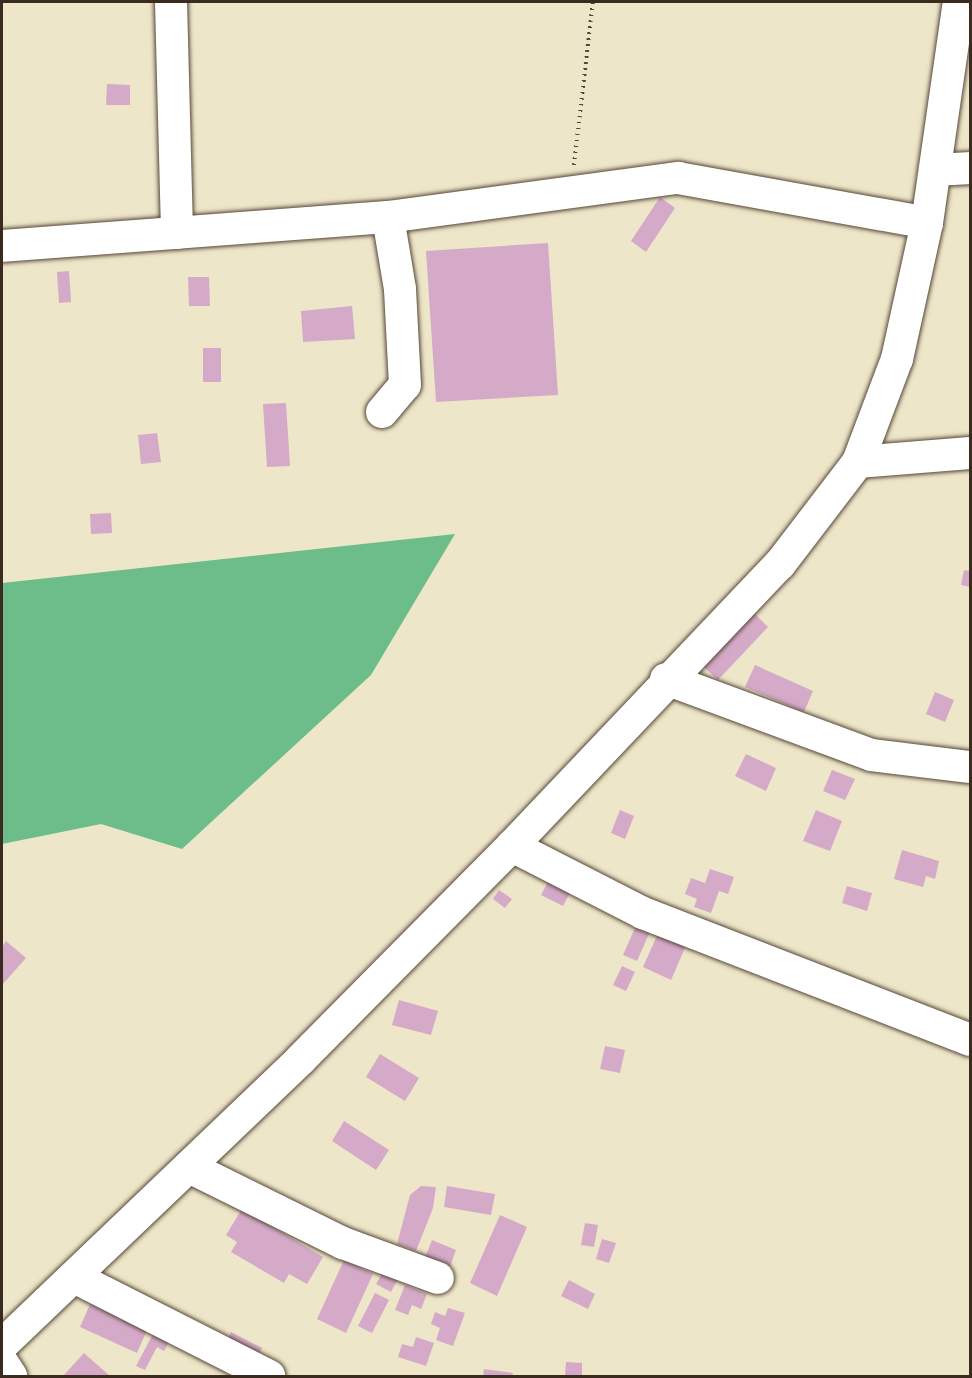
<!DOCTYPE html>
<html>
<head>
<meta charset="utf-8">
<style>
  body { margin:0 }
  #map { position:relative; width:972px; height:1378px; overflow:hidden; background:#ede6c8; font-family:Mynerve,sans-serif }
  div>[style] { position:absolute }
  .forest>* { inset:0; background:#6cbd89 }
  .building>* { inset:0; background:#d5aac9 }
  .path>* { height:4px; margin-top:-2px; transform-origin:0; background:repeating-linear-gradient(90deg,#564638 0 1.5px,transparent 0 6px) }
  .roads { filter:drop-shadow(0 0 2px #564638) drop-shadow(0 0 2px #564638) }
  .minor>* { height:32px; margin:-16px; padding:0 16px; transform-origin:16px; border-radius:16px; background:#fff }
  span { translate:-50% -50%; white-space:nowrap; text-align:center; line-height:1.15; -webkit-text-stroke:4.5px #fcf5e5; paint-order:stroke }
  .frame { position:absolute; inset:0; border:3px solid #3b2a1e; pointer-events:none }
</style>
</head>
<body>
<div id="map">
  <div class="forest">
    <i style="clip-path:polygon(455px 534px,371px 675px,182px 849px,101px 824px,2px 844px,2px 583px)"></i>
  </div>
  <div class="building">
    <i style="clip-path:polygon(107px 84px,130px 85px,130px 105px,106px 105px)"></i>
    <i style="clip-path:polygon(660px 197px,675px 208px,646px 252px,631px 241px)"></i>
    <i style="clip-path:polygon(548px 243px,558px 395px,436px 402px,426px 251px)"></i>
    <i style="clip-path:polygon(69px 271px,71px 302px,59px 303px,57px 272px)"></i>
    <i style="clip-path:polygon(188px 277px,209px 277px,210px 306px,189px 306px)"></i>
    <i style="clip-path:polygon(352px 306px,355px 339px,303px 342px,301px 311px)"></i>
    <i style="clip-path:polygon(203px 348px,221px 348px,221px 382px,203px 382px)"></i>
    <i style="clip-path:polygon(286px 403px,290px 466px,267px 467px,263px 404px)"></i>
    <i style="clip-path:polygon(157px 433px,161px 462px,141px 464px,138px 435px)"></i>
    <i style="clip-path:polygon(111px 513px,112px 533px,91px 534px,90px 514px)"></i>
    <i style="clip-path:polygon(964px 570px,970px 571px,970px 587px,961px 585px)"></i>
    <i style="clip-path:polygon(754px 613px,768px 627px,718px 680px,703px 666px)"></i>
    <i style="clip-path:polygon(755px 665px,813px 691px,804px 712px,745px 687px)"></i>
    <i style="clip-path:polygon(935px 692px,954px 700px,945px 722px,926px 714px)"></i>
    <i style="clip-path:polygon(746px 754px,776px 768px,766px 791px,735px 776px)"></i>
    <i style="clip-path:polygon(832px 770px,855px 779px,845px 800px,823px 791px)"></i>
    <i style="clip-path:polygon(620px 810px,634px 816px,625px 839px,611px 833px)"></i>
    <i style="clip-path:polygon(816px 810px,842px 821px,830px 851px,803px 841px)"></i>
    <i style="clip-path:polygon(902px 850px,939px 861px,935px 879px,926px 876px,923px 887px,894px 879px)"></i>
    <i style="clip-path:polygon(710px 869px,734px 877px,728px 894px,719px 891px,711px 913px,694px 907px,697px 899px,685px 894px,691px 878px,705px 883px)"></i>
    <i style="clip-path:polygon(549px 880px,571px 891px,563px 906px,541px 895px)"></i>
    <i style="clip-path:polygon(847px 886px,872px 893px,867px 911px,842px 903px)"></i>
    <i style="clip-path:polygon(499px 890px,512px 899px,505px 908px,493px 899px)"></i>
    <i style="clip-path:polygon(638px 921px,652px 927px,637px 961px,623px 955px)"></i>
    <i style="clip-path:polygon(660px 929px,688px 941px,671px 980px,643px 967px)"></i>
    <i style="clip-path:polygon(6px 941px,26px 958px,2px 985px,2px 947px)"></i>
    <i style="clip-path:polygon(622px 966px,635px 972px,626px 991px,613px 985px)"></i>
    <i style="clip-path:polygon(399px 1000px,438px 1011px,431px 1035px,392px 1025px)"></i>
    <i style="clip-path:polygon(605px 1046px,625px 1050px,620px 1073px,600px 1069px)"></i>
    <i style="clip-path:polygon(380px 1054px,419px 1078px,405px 1101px,366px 1077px)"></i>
    <i style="clip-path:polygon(344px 1121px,389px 1150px,376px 1170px,332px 1141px)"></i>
    <i style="clip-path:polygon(421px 1186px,436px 1187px,433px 1208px,416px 1251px,397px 1244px,410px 1195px)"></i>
    <i style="clip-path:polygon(447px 1186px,495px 1194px,491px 1215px,444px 1207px)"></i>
    <i style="clip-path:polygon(242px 1209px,323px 1257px,307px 1284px,289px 1274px,284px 1283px,231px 1252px,237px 1242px,226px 1235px)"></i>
    <i style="clip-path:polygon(500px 1215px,527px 1227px,497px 1296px,470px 1283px)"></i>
    <i style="clip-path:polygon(585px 1223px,598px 1225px,594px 1247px,581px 1245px)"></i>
    <i style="clip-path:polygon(602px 1239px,616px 1243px,609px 1263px,596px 1259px)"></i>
    <i style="clip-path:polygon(432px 1240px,456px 1250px,448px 1272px,423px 1263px)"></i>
    <i style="clip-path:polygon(344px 1260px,373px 1274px,346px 1333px,317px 1319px)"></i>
    <i style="clip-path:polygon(384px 1270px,399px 1277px,391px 1292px,376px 1284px)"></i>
    <i style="clip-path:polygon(569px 1280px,595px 1294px,588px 1309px,561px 1296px)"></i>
    <i style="clip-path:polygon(405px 1285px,427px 1294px,421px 1309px,412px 1305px,408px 1315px,395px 1310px)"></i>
    <i style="clip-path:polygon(375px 1293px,389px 1300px,372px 1333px,358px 1326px)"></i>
    <i style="clip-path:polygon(90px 1304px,147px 1330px,137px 1353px,80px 1327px)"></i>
    <i style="clip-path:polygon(448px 1308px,465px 1313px,453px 1346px,436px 1340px,440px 1328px,431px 1324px,435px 1312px,445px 1316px)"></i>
    <i style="clip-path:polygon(231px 1332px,262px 1348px,257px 1359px,226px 1343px)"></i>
    <i style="clip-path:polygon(153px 1334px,169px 1342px,164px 1351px,157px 1347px,145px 1370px,136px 1366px)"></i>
    <i style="clip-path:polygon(416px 1337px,434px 1343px,426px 1366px,398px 1357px,402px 1344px,413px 1347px)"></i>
    <i style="clip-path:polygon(84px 1353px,110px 1376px,63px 1376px)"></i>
    <i style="clip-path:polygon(566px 1362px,582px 1363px,582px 1376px,565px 1376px)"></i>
    <i style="clip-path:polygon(484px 1369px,513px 1373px,512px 1376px,483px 1376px)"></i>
  </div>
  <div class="path">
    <i style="left:574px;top:165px;width:164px;rotate:-83.4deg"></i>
  </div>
  <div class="roads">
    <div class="minor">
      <i style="left:171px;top:2px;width:231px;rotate:88.5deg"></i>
      <i style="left:935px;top:170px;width:35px;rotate:-3deg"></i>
      <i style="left:2px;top:246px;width:387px;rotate:-4.3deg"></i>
      <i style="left:388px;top:217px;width:293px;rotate:-7.7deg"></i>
      <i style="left:678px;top:178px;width:253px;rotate:10.2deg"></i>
      <i style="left:382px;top:412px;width:35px;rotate:-50deg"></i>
      <i style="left:405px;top:385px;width:96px;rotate:-93deg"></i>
      <i style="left:400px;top:289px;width:73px;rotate:-99.5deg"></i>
      <i style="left:858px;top:462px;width:112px;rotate:-4.6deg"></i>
      <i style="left:666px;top:679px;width:219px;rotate:20.3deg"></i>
      <i style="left:871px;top:755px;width:100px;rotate:6.9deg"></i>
      <i style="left:512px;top:846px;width:147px;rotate:27.1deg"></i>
      <i style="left:643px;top:913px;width:351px;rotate:21.2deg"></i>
      <i style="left:189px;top:1167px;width:172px;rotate:26.3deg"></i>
      <i style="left:343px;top:1243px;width:101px;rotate:20.2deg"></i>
      <i style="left:74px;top:1277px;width:219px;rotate:26.9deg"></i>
      <i style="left:2px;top:1345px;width:414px;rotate:-43.7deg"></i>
      <i style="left:301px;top:1059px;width:300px;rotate:-45.3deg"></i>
      <i style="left:512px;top:846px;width:389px;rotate:-46.5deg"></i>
      <i style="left:780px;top:564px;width:128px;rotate:-52.6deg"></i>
      <i style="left:858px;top:462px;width:110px;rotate:-69.3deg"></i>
      <i style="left:897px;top:359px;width:139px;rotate:-77.6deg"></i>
      <i style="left:927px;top:223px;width:223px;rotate:-81.8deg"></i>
      <i style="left:2px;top:1362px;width:17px;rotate:57deg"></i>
    </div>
  </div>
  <div class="frame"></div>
</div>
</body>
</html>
